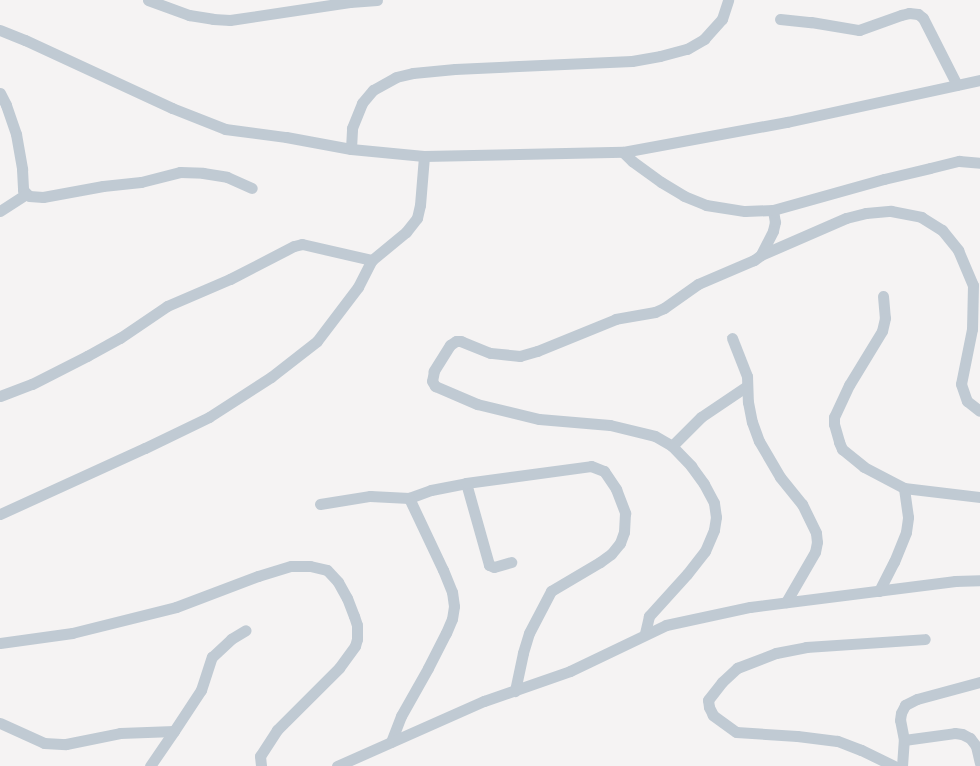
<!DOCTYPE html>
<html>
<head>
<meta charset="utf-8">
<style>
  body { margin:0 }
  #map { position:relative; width:980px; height:766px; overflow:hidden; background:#f5f3f3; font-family:"Noto Sans",sans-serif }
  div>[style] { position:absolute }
  .minor>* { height:11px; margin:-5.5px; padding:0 5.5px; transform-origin:5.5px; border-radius:5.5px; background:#c0cad3 }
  span { translate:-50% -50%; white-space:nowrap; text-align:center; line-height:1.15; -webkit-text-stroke:4px #fff; paint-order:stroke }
</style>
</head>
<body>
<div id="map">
  <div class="minor">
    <i style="left:148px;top:0;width:44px;rotate:20.1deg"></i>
    <i style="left:189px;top:15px;width:24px;rotate:9deg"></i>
    <i style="left:213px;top:19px;width:17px;rotate:3deg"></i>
    <i style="left:230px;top:20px;width:121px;rotate:-8.5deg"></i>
    <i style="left:350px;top:2px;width:27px;rotate:-4deg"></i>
    <i style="left:780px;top:19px;width:31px;rotate:6deg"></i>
    <i style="left:811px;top:22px;width:49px;rotate:9.5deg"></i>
    <i style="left:859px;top:30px;width:45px;rotate:-19.7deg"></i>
    <i style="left:901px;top:15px;width:8px;rotate:-14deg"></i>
    <i style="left:909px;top:13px;width:9px;rotate:6deg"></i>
    <i style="left:918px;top:14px;width:6px;rotate:39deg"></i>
    <i style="left:923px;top:18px;width:75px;rotate:63.1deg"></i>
    <i style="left:0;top:30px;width:27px;rotate:22deg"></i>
    <i style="left:25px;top:40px;width:162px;rotate:24.8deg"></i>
    <i style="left:172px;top:108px;width:57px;rotate:21.6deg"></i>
    <i style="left:225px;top:129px;width:62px;rotate:7.5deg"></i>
    <i style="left:286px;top:137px;width:66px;rotate:10.5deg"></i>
    <i style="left:351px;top:149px;width:73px;rotate:5.5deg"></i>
    <i style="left:424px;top:156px;width:199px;rotate:-1.2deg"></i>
    <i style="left:623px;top:152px;width:167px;rotate:-10.4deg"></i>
    <i style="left:787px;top:122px;width:198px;rotate:-12.3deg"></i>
    <i style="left:0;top:93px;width:13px;rotate:63deg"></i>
    <i style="left:6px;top:105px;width:31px;rotate:71deg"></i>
    <i style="left:16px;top:134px;width:36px;rotate:80deg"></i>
    <i style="left:22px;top:169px;width:21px;rotate:87deg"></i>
    <i style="left:23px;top:190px;width:8px;rotate:45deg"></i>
    <i style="left:29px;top:196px;width:14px;rotate:4deg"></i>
    <i style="left:43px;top:197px;width:61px;rotate:-10.4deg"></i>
    <i style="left:103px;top:186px;width:38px;rotate:-6deg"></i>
    <i style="left:141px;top:182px;width:40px;rotate:-14.4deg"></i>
    <i style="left:180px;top:172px;width:23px;rotate:2deg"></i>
    <i style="left:203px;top:173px;width:24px;rotate:9deg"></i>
    <i style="left:227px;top:177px;width:27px;rotate:24deg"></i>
    <i style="left:351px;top:149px;width:21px;rotate:-87deg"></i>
    <i style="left:352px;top:128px;width:27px;rotate:-68deg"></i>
    <i style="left:362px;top:103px;width:17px;rotate:-50deg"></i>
    <i style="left:373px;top:90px;width:26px;rotate:-29deg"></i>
    <i style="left:396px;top:77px;width:17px;rotate:-13deg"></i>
    <i style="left:413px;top:73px;width:42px;rotate:-5.4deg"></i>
    <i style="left:455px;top:69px;width:177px;rotate:-2.6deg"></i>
    <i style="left:632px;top:61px;width:28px;rotate:-10deg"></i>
    <i style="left:660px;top:56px;width:28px;rotate:-15deg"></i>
    <i style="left:687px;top:49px;width:20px;rotate:-30deg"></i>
    <i style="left:704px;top:39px;width:27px;rotate:-48deg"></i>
    <i style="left:722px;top:19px;width:20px;rotate:-72deg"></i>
    <i style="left:623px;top:152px;width:13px;rotate:45deg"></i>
    <i style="left:632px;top:161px;width:36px;rotate:36deg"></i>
    <i style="left:661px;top:182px;width:27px;rotate:31deg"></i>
    <i style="left:684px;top:196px;width:24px;rotate:22deg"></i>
    <i style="left:706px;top:205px;width:39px;rotate:9deg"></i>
    <i style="left:745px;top:211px;width:28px;rotate:-2deg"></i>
    <i style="left:773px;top:210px;width:12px;rotate:81deg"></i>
    <i style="left:775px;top:222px;width:9px;rotate:103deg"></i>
    <i style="left:773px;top:231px;width:27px;rotate:117deg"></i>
    <i style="left:761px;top:255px;width:9px;rotate:144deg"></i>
    <i style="left:754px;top:260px;width:61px;rotate:156.8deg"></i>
    <i style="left:698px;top:284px;width:42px;rotate:144.8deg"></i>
    <i style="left:664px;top:308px;width:10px;rotate:156deg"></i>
    <i style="left:655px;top:312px;width:40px;rotate:170deg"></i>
    <i style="left:616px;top:319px;width:85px;rotate:157.9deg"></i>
    <i style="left:537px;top:351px;width:18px;rotate:164deg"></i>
    <i style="left:520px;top:356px;width:30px;rotate:-174deg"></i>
    <i style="left:490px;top:353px;width:31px;rotate:-158deg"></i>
    <i style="left:461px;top:341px;width:5px;rotate:180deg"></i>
    <i style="left:456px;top:341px;width:7px;rotate:146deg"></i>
    <i style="left:450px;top:345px;width:31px;rotate:122deg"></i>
    <i style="left:434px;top:371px;width:10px;rotate:101deg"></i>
    <i style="left:432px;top:381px;width:6px;rotate:59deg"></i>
    <i style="left:435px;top:386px;width:46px;rotate:23.2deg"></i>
    <i style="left:477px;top:404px;width:64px;rotate:13.6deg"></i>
    <i style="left:539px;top:419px;width:71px;rotate:4.8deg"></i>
    <i style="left:610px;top:425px;width:46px;rotate:13.7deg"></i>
    <i style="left:655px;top:436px;width:20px;rotate:30deg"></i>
    <i style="left:672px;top:446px;width:28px;rotate:46deg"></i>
    <i style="left:691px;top:466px;width:22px;rotate:54deg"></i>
    <i style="left:704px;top:484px;width:21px;rotate:62deg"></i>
    <i style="left:714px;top:503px;width:14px;rotate:82deg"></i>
    <i style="left:716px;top:517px;width:13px;rotate:99deg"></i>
    <i style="left:714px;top:530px;width:23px;rotate:113deg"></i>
    <i style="left:705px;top:551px;width:29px;rotate:128deg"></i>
    <i style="left:687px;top:574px;width:57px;rotate:132.1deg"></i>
    <i style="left:649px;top:616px;width:18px;rotate:103deg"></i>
    <i style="left:773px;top:210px;width:115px;rotate:-15.6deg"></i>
    <i style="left:884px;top:179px;width:47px;rotate:-13.4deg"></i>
    <i style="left:930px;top:168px;width:30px;rotate:-14deg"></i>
    <i style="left:959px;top:161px;width:21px;rotate:5deg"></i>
    <i style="left:0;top:211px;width:31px;rotate:-33deg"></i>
    <i style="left:761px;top:255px;width:93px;rotate:-23.5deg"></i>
    <i style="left:846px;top:218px;width:21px;rotate:-14deg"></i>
    <i style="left:866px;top:213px;width:25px;rotate:-5deg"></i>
    <i style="left:891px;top:211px;width:31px;rotate:11deg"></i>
    <i style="left:921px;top:217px;width:25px;rotate:32deg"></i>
    <i style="left:942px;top:230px;width:26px;rotate:51deg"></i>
    <i style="left:958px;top:250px;width:38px;rotate:67deg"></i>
    <i style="left:973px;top:285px;width:44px;rotate:91.3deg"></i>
    <i style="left:972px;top:329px;width:56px;rotate:101.3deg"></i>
    <i style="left:961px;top:384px;width:18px;rotate:71deg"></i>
    <i style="left:967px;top:401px;width:16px;rotate:38deg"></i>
    <i style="left:883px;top:296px;width:22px;rotate:85deg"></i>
    <i style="left:885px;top:318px;width:13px;rotate:103deg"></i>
    <i style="left:882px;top:331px;width:63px;rotate:121.4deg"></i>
    <i style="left:849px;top:385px;width:35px;rotate:115deg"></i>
    <i style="left:834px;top:417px;width:7px;rotate:90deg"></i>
    <i style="left:834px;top:424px;width:19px;rotate:74deg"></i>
    <i style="left:839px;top:442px;width:8px;rotate:67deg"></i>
    <i style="left:842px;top:449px;width:28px;rotate:39deg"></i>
    <i style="left:864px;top:467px;width:45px;rotate:27.7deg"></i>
    <i style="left:904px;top:488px;width:77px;rotate:6.8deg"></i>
    <i style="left:732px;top:338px;width:41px;rotate:68.5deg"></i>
    <i style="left:747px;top:376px;width:26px;rotate:88deg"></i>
    <i style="left:748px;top:402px;width:20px;rotate:79deg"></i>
    <i style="left:752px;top:422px;width:20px;rotate:70deg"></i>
    <i style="left:759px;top:441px;width:42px;rotate:59.7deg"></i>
    <i style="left:780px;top:477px;width:35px;rotate:51deg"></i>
    <i style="left:802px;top:504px;width:32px;rotate:64deg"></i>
    <i style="left:816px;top:533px;width:9px;rotate:84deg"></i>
    <i style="left:817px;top:542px;width:10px;rotate:101deg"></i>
    <i style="left:815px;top:552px;width:58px;rotate:120.1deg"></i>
    <i style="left:0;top:396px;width:34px;rotate:-21deg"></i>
    <i style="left:32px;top:384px;width:62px;rotate:-27deg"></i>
    <i style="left:87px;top:356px;width:38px;rotate:-29deg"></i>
    <i style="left:120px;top:338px;width:57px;rotate:-34.2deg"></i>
    <i style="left:167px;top:306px;width:69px;rotate:-23.2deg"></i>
    <i style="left:230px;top:279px;width:72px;rotate:-27.3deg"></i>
    <i style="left:294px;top:246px;width:8px;rotate:-14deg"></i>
    <i style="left:302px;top:244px;width:72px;rotate:12.9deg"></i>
    <i style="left:372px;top:260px;width:44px;rotate:-39.5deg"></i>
    <i style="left:406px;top:232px;width:18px;rotate:-52deg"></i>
    <i style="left:417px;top:218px;width:13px;rotate:-77deg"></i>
    <i style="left:420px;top:205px;width:49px;rotate:-85.3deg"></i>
    <i style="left:672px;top:446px;width:41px;rotate:-45deg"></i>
    <i style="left:701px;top:417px;width:55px;rotate:-34deg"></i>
    <i style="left:466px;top:483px;width:85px;rotate:74.3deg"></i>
    <i style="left:489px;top:565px;width:5px;rotate:22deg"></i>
    <i style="left:494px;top:567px;width:18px;rotate:-16deg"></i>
    <i style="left:320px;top:504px;width:51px;rotate:-9.1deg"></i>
    <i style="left:370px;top:496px;width:39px;rotate:3deg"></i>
    <i style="left:409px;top:498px;width:23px;rotate:-20deg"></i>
    <i style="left:431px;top:490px;width:36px;rotate:-11deg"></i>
    <i style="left:466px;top:483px;width:126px;rotate:-7.7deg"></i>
    <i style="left:591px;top:466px;width:14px;rotate:21deg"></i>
    <i style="left:604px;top:471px;width:22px;rotate:56deg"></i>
    <i style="left:616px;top:489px;width:26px;rotate:69deg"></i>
    <i style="left:625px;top:513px;width:19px;rotate:93deg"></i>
    <i style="left:624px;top:532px;width:12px;rotate:110deg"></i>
    <i style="left:620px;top:543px;width:14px;rotate:129deg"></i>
    <i style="left:611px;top:554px;width:14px;rotate:144deg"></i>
    <i style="left:600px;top:562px;width:57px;rotate:149.4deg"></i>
    <i style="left:551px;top:591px;width:47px;rotate:117.6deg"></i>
    <i style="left:529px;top:633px;width:21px;rotate:107deg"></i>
    <i style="left:523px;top:653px;width:39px;rotate:102deg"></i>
    <i style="left:0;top:514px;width:159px;rotate:-24.5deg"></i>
    <i style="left:145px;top:448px;width:71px;rotate:-25.8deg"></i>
    <i style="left:209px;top:417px;width:74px;rotate:-32.8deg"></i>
    <i style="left:271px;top:377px;width:58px;rotate:-38deg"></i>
    <i style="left:317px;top:341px;width:68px;rotate:-52.8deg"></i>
    <i style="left:358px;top:287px;width:30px;rotate:-63deg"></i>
    <i style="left:879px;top:591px;width:33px;rotate:-63deg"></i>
    <i style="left:894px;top:562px;width:32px;rotate:-68deg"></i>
    <i style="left:906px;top:532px;width:15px;rotate:-82deg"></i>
    <i style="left:908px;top:517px;width:29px;rotate:-98deg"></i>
    <i style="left:0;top:643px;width:73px;rotate:-7.9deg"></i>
    <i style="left:72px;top:633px;width:107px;rotate:-14deg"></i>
    <i style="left:176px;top:607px;width:88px;rotate:-20.7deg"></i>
    <i style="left:258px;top:576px;width:34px;rotate:-17deg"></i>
    <i style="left:291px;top:566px;width:19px"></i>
    <i style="left:310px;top:566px;width:17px;rotate:13deg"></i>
    <i style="left:327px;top:570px;width:16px;rotate:47deg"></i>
    <i style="left:338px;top:582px;width:18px;rotate:61deg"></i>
    <i style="left:347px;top:598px;width:19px;rotate:69deg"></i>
    <i style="left:354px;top:616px;width:9px;rotate:72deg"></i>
    <i style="left:357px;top:625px;width:14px;rotate:90deg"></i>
    <i style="left:357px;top:639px;width:7px;rotate:106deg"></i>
    <i style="left:355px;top:646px;width:27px;rotate:126deg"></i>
    <i style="left:339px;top:668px;width:88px;rotate:135deg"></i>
    <i style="left:277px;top:730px;width:31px;rotate:123deg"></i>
    <i style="left:260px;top:756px;width:10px;rotate:84deg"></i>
    <i style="left:0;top:723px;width:48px;rotate:24.4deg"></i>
    <i style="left:44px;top:743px;width:22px;rotate:3deg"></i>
    <i style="left:66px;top:744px;width:55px;rotate:-11.5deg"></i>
    <i style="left:120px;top:733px;width:54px;rotate:-2.1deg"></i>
    <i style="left:174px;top:731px;width:49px;rotate:-56.6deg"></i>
    <i style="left:201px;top:690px;width:35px;rotate:-72deg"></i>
    <i style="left:212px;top:657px;width:26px;rotate:-43deg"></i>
    <i style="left:231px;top:639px;width:17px;rotate:-31deg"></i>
    <i style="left:904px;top:740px;width:51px;rotate:-7.8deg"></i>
    <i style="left:955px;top:733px;width:7px;rotate:8deg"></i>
    <i style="left:962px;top:734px;width:9px;rotate:27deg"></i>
    <i style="left:970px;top:738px;width:10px;rotate:53deg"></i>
    <i style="left:976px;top:746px;width:17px;rotate:77deg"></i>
    <i style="left:391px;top:742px;width:28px;rotate:-69deg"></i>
    <i style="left:401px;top:716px;width:55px;rotate:-60.6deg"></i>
    <i style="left:428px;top:668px;width:39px;rotate:-63deg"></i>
    <i style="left:446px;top:633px;width:15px;rotate:-67deg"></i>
    <i style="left:452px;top:619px;width:13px;rotate:-81deg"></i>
    <i style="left:454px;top:606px;width:14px;rotate:-98deg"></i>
    <i style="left:452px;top:592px;width:24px;rotate:-112deg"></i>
    <i style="left:443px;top:570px;width:80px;rotate:-115.3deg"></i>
    <i style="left:150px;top:766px;width:42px;rotate:-55.6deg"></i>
    <i style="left:337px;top:766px;width:161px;rotate:-23.9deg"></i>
    <i style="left:484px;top:701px;width:91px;rotate:-19.2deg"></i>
    <i style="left:570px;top:671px;width:106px;rotate:-25.6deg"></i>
    <i style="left:666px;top:625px;width:86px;rotate:-12.1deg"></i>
    <i style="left:750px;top:607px;width:207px;rotate:-7.2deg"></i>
    <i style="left:955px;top:581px;width:25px;rotate:-2deg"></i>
    <i style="left:894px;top:766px;width:37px;rotate:-154deg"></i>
    <i style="left:861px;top:750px;width:26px;rotate:-159deg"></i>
    <i style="left:837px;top:741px;width:40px;rotate:-172.9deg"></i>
    <i style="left:797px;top:736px;width:61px;rotate:-176.2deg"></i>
    <i style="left:736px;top:732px;width:29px;rotate:-144deg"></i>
    <i style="left:713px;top:715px;width:9px;rotate:-117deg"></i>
    <i style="left:709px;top:707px;width:7px;rotate:-98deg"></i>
    <i style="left:708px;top:700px;width:23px;rotate:-52deg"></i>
    <i style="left:722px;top:682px;width:21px;rotate:-43deg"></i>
    <i style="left:737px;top:668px;width:42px;rotate:-21deg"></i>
    <i style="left:776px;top:653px;width:31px;rotate:-11deg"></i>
    <i style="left:806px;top:647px;width:119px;rotate:-3.8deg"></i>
    <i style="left:902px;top:766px;width:26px;rotate:-86deg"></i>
    <i style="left:904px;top:740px;width:20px;rotate:-101deg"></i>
    <i style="left:900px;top:720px;width:7px;rotate:-82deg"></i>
    <i style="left:901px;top:713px;width:9px;rotate:-63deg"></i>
    <i style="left:905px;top:705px;width:13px;rotate:-27deg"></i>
    <i style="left:917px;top:699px;width:65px;rotate:-15.1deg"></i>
  </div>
</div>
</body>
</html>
